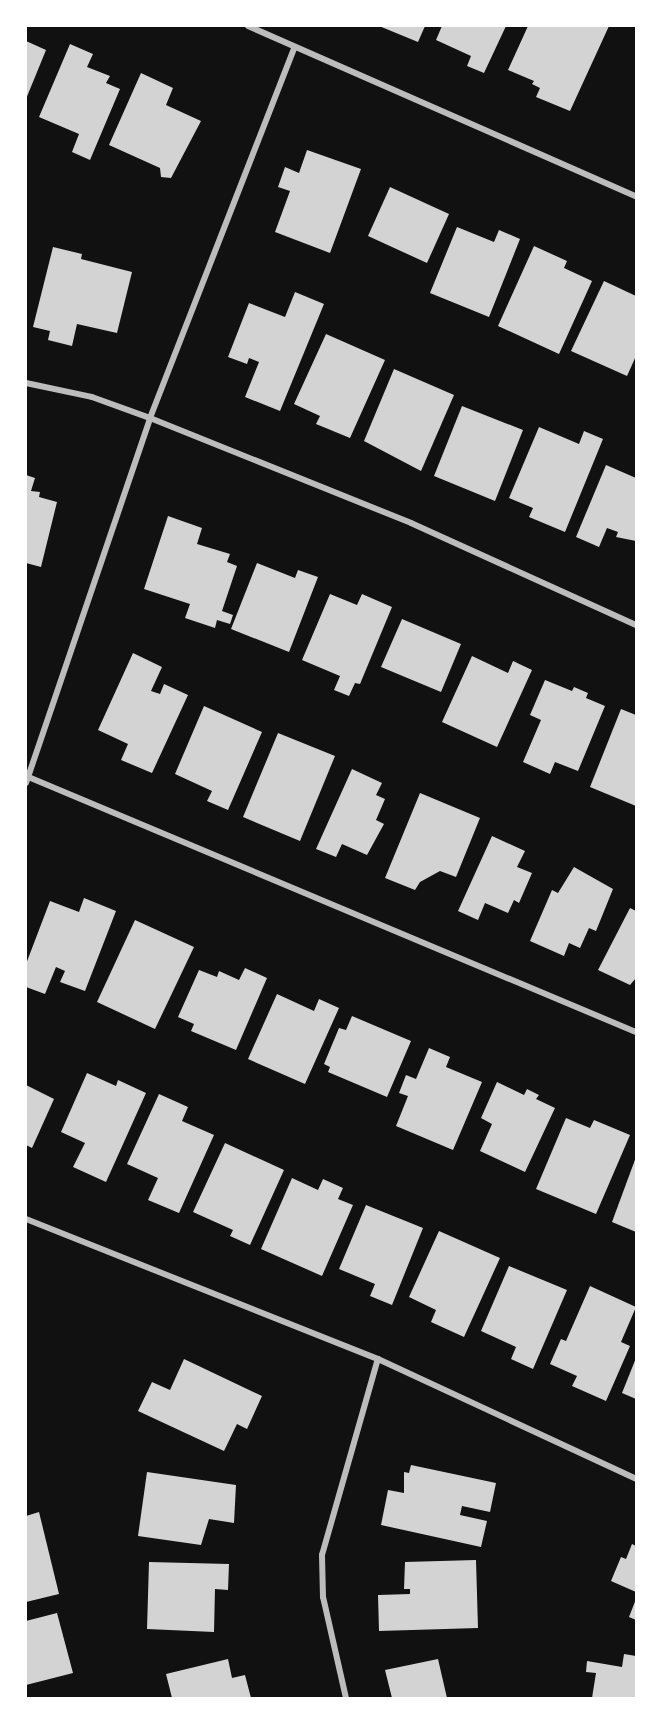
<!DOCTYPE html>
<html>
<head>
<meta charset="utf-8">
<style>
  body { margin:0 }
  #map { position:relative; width:662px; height:1724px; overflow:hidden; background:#111; font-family:"Times New Roman",serif }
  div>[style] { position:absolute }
  .building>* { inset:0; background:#d3d3d3 }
  .minor>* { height:6px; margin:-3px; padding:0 3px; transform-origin:3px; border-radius:3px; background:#bcbcbc }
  span { translate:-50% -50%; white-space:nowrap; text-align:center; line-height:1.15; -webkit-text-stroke:6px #fff; paint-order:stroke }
  .frame { position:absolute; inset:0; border:27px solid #fff; pointer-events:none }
</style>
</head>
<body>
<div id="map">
  <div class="building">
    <i style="clip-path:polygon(379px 26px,425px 26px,418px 42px)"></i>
    <i style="clip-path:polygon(442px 26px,506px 26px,484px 73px,467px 66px,471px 56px,436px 40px)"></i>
    <i style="clip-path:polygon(528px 26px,609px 26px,570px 111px,536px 97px,540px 88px,532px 84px,534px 81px,508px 70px)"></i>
    <i style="clip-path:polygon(26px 41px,46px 50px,26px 99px)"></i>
    <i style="clip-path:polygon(70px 44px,93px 54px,87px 67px,110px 76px,106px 83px,120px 89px,90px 160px,72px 152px,79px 134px,39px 117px)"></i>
    <i style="clip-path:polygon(141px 73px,173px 88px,166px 105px,201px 121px,171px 178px,161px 177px,160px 168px,109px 145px)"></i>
    <i style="clip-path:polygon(307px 150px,361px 169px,330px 253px,275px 232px,290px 191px,278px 187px,285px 167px,299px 173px)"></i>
    <i style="clip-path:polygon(390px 187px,449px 214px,427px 263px,368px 236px)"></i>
    <i style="clip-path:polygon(457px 227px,494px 242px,499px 230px,520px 239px,489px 317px,430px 293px)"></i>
    <i style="clip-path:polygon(534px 246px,567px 261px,564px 268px,592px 281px,559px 354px,498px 326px)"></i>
    <i style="clip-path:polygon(53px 247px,82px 254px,81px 259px,132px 272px,117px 333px,77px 324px,72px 346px,48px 340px,50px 331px,33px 327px)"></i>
    <i style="clip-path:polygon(604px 281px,636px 296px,636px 356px,627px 376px,571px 351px)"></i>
    <i style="clip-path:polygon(295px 292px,324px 304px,280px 411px,245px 397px,259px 362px,249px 358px,247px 364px,228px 357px,249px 303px,285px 317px)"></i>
    <i style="clip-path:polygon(326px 334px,385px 360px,350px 438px,316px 424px,320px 416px,294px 404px)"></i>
    <i style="clip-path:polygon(394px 369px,454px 395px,421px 471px,364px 441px)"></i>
    <i style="clip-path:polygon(462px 406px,523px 430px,495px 501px,434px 476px)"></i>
    <i style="clip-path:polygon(539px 427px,579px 444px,584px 431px,603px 439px,565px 532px,529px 517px,533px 508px,509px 498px)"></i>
    <i style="clip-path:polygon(606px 465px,636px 478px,636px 541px,616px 537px,618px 532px,607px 528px,599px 547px,576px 537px)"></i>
    <i style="clip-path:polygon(26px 475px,35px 478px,31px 491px,40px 492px,39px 497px,57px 502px,41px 567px,26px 563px)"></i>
    <i style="clip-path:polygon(168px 516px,202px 528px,197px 544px,230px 554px,227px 562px,237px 566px,222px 611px,233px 615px,230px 624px,217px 620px,215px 628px,185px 618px,190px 604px,144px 589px)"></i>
    <i style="clip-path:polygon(257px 563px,295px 578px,298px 570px,318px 577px,289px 652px,231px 629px)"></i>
    <i style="clip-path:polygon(330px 594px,357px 605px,362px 594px,392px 607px,360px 684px,355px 683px,349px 696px,334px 690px,340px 676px,302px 660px)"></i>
    <i style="clip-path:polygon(402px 619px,461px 644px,441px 692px,381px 667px)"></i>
    <i style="clip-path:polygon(133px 653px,162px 667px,151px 691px,160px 694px,164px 684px,188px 695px,152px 773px,121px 760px,128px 744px,98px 730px)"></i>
    <i style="clip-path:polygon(472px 656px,508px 673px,513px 661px,532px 670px,497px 747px,442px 722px)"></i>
    <i style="clip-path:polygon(545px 680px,572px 691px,574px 687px,588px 693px,586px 698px,605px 706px,578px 771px,555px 762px,550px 774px,523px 762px,541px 720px,530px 715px)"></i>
    <i style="clip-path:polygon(204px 706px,262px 732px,228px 810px,207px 801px,212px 791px,175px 774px)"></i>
    <i style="clip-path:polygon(621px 709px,636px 715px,636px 806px,590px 787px)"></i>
    <i style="clip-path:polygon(278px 733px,335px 756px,300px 841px,243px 817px)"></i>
    <i style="clip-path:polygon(352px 769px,382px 783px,376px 795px,385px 799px,376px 820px,384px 824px,367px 855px,342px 844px,336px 857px,316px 849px)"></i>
    <i style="clip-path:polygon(420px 793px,480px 818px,456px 877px,440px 871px,420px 882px,415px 890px,385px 878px)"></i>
    <i style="clip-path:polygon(492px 836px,525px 851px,517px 867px,532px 873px,519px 903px,514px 900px,508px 913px,485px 903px,478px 920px,458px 911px)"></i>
    <i style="clip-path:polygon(574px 867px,613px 889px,596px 931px,589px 928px,580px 948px,569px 943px,564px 956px,530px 941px,552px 890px,558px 893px)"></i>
    <i style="clip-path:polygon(84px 898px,116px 911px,85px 991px,60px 982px,65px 971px,56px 967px,45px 994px,26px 987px,26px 964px,50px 901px,79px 912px)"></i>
    <i style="clip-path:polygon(630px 908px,636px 911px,636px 978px,630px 985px,598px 970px)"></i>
    <i style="clip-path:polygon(135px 920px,194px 947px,155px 1029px,97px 1002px)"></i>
    <i style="clip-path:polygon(245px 968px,267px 978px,236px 1050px,191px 1031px,194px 1024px,178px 1017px,199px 970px,217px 977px,219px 971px,239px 980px)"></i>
    <i style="clip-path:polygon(277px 994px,314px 1011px,319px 999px,339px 1008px,305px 1084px,248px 1059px)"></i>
    <i style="clip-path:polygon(352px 1016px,411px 1041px,387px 1097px,328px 1072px,330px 1067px,324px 1064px,339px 1028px,346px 1030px)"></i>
    <i style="clip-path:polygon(429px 1048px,450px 1057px,446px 1067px,482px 1082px,453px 1150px,396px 1126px,408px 1096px,399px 1093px,406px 1075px,416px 1079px)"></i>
    <i style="clip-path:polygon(87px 1073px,116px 1086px,118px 1080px,146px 1093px,106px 1182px,73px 1167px,85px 1143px,61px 1132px)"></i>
    <i style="clip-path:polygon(497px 1082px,524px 1095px,527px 1089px,539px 1095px,536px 1099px,555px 1108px,525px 1172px,480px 1151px,492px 1124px,481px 1118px)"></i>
    <i style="clip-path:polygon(26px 1085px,54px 1099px,32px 1148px,26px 1145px)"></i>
    <i style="clip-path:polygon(159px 1094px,188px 1107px,182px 1121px,214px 1135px,179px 1213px,148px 1200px,158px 1178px,127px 1164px)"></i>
    <i style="clip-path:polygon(566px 1118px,590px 1128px,594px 1120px,630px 1135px,596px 1214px,536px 1189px)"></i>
    <i style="clip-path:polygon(225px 1143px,284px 1170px,250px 1245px,230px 1236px,233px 1230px,193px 1212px)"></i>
    <i style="clip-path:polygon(636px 1157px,636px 1232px,612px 1222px)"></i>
    <i style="clip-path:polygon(292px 1178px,318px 1190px,323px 1179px,343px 1188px,338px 1199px,353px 1205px,322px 1276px,261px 1249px)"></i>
    <i style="clip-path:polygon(366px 1205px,423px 1228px,392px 1305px,370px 1296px,375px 1284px,339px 1269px)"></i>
    <i style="clip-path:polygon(439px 1231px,500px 1258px,464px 1337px,431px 1322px,436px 1310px,409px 1297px)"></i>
    <i style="clip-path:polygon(509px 1266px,567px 1290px,533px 1369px,511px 1359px,516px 1347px,481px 1331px)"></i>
    <i style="clip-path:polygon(590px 1286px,636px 1307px,621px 1342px,630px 1346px,606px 1401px,572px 1386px,577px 1376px,550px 1364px,561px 1339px,566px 1341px)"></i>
    <i style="clip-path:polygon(636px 1358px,636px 1399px,622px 1393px)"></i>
    <i style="clip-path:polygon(184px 1359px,262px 1396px,247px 1429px,237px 1424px,224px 1451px,138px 1411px,152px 1382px,170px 1390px)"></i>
    <i style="clip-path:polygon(411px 1465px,496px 1483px,490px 1512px,462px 1506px,460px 1515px,487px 1521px,481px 1547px,381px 1525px,388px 1490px,404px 1493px,404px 1472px,409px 1473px)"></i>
    <i style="clip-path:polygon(147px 1472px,236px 1485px,234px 1523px,209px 1519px,201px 1545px,138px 1536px)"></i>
    <i style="clip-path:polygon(39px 1512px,59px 1594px,26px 1602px,26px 1516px)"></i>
    <i style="clip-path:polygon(632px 1544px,636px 1546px,636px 1592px,611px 1581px,621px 1557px,626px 1559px)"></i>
    <i style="clip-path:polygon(476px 1560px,478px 1628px,379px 1631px,378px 1595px,410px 1594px,410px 1589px,404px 1589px,405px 1562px)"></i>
    <i style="clip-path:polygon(149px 1562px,229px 1564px,228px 1590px,215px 1589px,214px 1632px,147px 1629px)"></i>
    <i style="clip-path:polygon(636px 1599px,636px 1620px,629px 1617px)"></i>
    <i style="clip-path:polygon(57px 1613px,73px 1673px,26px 1685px,26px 1621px)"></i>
    <i style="clip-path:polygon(624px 1654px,636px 1656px,636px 1698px,592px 1698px,596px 1673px,586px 1672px,587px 1661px,622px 1667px)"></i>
    <i style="clip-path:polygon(228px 1659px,232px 1678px,245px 1675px,251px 1698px,172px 1698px,166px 1674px)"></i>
    <i style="clip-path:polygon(438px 1659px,447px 1698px,392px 1698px,385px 1670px)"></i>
  </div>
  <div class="minor">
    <i style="left:248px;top:26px;width:424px;rotate:23.7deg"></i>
    <i style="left:26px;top:383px;width:67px;rotate:12deg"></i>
    <i style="left:92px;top:397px;width:62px;rotate:19.9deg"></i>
    <i style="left:150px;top:418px;width:281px;rotate:21.9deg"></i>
    <i style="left:411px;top:523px;width:247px;rotate:24.4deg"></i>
    <i style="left:26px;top:776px;width:662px;rotate:22.77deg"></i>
    <i style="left:26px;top:783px;width:385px;rotate:-71.2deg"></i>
    <i style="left:150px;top:418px;width:398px;rotate:-68.7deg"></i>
    <i style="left:26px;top:1219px;width:379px;rotate:21.7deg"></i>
    <i style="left:378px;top:1359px;width:285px;rotate:24.9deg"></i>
    <i style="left:346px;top:1698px;width:104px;rotate:-102.8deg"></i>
    <i style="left:323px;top:1597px;width:42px;rotate:-91.4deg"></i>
    <i style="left:322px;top:1555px;width:204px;rotate:-74.1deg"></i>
  </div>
  <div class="frame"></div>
</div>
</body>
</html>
